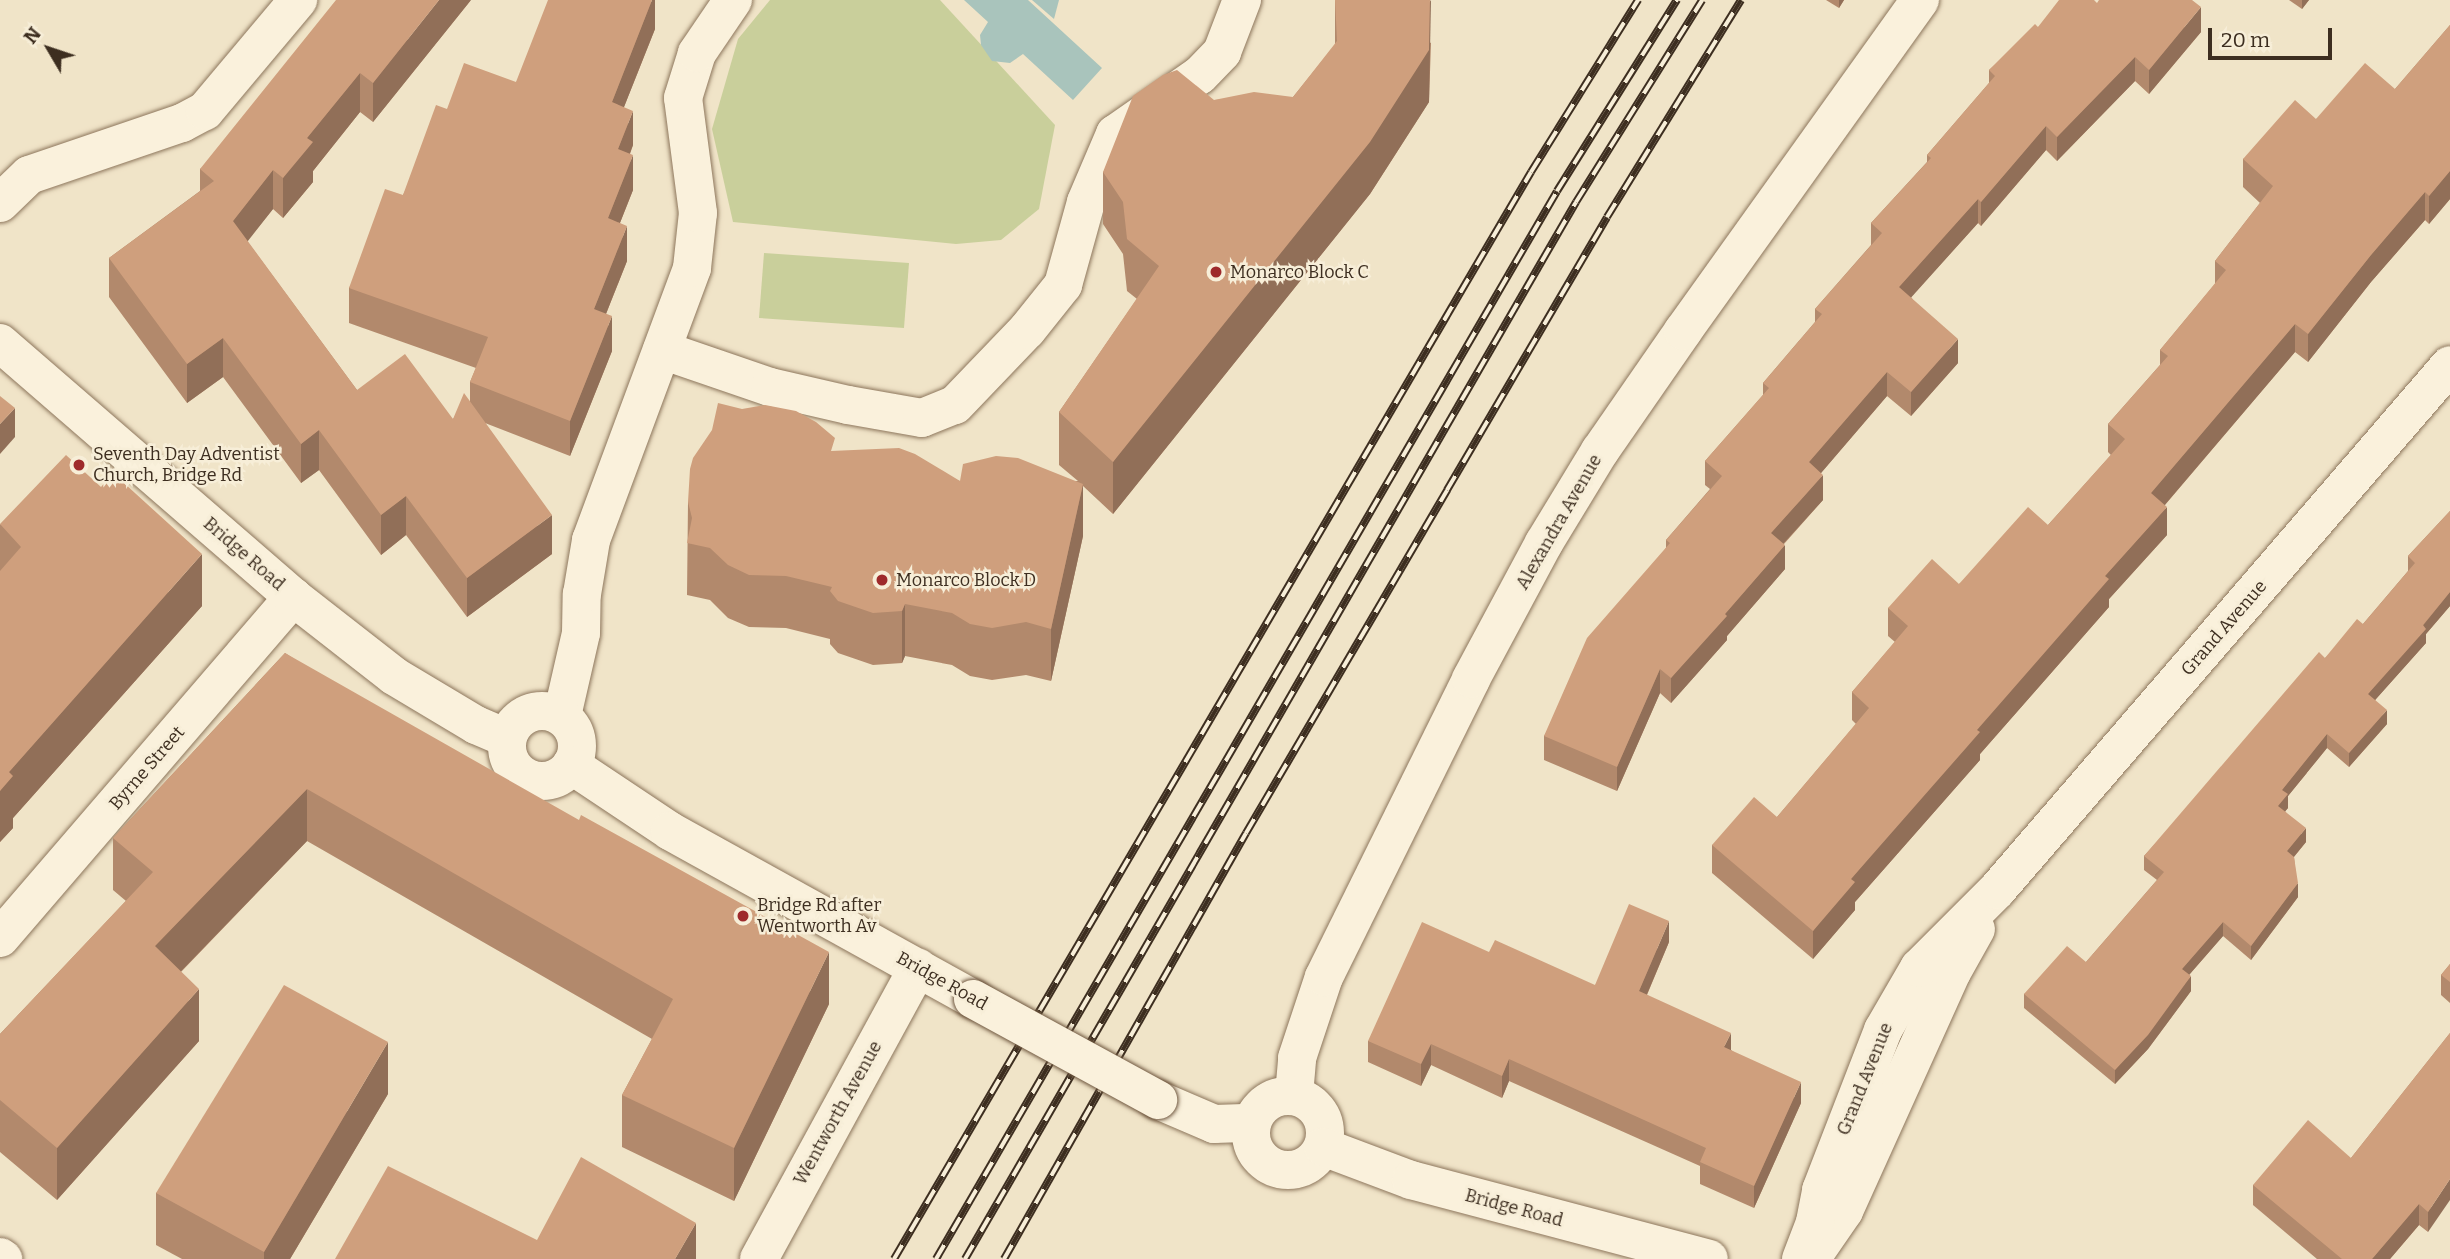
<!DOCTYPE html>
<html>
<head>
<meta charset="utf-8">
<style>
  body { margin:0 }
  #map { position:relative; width:2450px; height:1259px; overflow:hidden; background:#f0e4c8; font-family:Bitter,serif }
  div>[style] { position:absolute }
  .green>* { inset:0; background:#c9cf9b }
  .water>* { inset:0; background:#a9c4bc }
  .roads { filter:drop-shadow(0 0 2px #8d765c) drop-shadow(0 0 2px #8d765c) }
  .street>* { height:38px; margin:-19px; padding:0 19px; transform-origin:19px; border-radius:19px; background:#faf1dc }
  .secondary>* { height:38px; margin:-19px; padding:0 19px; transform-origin:19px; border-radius:19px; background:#faf1dc }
  .secondary>.ring { margin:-19px; padding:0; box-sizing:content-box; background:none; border:38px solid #faf1dc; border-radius:50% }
  .rail>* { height:8px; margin-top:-4px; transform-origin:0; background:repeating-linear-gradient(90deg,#f7eed8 0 16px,#3d2e20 0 32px); box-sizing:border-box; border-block:2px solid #3d2e20 }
  .bridges { filter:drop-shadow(0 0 2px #6f573f) drop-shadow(0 0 2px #6f573f) }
  .secondary-bridge>* { height:38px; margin:-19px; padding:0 19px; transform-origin:19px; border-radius:19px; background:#faf1dc }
  .wall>* { inset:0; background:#b2896c }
  .shaded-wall>* { inset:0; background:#916f58 }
  .building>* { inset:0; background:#cf9f7d }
  .dots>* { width:19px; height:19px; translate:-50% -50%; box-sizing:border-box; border:4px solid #f7eed8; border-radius:50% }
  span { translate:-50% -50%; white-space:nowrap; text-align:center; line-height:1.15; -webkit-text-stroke:5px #f7eed8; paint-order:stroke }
  .poi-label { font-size:18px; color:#3d2e20 }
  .left { translate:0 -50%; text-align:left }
  .street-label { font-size:18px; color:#3d2e20 }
  .north { position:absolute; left:14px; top:14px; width:70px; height:70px; -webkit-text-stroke:5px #f7eed8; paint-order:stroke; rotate:309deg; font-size:19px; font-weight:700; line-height:28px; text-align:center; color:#3d2e20 }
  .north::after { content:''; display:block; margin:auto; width:24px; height:32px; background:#3d2e20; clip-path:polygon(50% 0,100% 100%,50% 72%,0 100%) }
  .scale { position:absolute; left:2208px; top:28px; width:124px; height:32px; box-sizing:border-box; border:4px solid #3d2e20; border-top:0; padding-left:9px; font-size:21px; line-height:24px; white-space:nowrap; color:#3d2e20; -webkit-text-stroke:5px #f7eed8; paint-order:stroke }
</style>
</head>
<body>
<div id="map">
  <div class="green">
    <i style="clip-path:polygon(770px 0,940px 0,1055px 125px,1039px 209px,1001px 240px,956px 244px,733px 222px,712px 129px,738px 39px)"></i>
    <i style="clip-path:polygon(764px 253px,909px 263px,904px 328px,759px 318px)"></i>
  </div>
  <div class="water">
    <i style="clip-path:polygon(964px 0,1028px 0,1102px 68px,1073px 100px,1023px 54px,1010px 63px,992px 61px,981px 45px,980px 35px,988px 22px)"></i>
    <i style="clip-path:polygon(1032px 0,1059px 0,1054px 19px)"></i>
  </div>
  <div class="roads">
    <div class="street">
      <i style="left:0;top:203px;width:40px;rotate:-44deg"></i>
      <i style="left:29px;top:175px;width:162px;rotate:-18.8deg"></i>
      <i style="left:182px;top:123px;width:26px;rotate:-28deg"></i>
      <i style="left:205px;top:111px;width:145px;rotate:-50deg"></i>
      <i style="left:662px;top:350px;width:114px;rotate:18.9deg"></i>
      <i style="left:770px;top:387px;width:80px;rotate:13deg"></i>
      <i style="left:848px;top:405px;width:75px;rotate:10deg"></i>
      <i style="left:922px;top:418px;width:35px;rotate:-22deg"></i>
      <i style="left:955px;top:405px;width:104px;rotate:-46.2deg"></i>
      <i style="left:1027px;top:330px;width:58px;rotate:-51.3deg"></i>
      <i style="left:1063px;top:285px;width:86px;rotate:-74.5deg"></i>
      <i style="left:1086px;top:202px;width:74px;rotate:-66.9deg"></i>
      <i style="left:1115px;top:134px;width:103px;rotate:-34.8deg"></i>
      <i style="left:1200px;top:75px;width:32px;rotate:-46deg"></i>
      <i style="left:1222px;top:52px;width:56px;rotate:-69deg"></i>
      <i style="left:562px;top:716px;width:85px;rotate:-77.1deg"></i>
      <i style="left:581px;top:633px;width:39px;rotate:-89deg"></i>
      <i style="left:582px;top:594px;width:55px;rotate:-80.5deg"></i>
      <i style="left:591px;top:540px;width:290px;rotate:-69.6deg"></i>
      <i style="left:692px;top:268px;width:55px;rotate:-83.8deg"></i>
      <i style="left:698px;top:213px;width:116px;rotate:-97.4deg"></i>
      <i style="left:683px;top:98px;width:47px;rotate:-72.7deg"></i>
      <i style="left:697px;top:53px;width:64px;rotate:-55.8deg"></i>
      <i style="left:0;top:938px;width:450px;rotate:-49.3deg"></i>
      <i style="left:1815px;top:1253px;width:51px;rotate:-55.4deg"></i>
      <i style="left:1844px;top:1211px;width:262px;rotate:-65.7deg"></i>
      <i style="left:1952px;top:972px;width:49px;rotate:-60.8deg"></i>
      <i style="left:0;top:1257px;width:4px;rotate:34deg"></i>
      <i style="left:759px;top:1259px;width:332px;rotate:-61.4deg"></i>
      <i style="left:1801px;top:1259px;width:40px;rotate:-69deg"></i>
      <i style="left:1815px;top:1222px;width:33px;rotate:-79deg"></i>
      <i style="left:1821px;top:1190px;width:172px;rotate:-68.8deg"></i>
      <i style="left:1883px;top:1030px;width:72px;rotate:-59.9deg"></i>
      <i style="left:1919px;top:968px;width:110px;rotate:-45deg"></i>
      <i style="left:1997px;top:890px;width:693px;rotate:-49.21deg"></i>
    </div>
    <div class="secondary">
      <i style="left:0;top:343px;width:388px;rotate:40.9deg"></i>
      <i style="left:293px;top:597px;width:128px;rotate:38deg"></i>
      <i style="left:394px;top:676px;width:96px;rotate:30.9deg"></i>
      <i style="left:476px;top:725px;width:33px;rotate:23deg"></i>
      <i class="ring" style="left:507px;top:711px;width:32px;height:32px"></i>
      <i style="left:571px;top:765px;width:119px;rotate:33.7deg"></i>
      <i style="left:670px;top:831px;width:346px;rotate:29deg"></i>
      <i style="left:1294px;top:1095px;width:37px;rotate:-85deg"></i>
      <i style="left:1297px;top:1058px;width:85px;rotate:-71.6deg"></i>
      <i style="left:1324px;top:977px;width:332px;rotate:-63.7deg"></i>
      <i style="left:1471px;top:679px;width:154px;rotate:-61.8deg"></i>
      <i style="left:1544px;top:543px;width:108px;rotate:-58.7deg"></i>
      <i style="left:1600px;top:451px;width:146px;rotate:-55.3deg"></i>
      <i style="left:1683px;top:331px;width:407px;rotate:-54.4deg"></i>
      <i class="ring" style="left:1251px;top:1096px;width:36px;height:36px"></i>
      <i style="left:1158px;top:1100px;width:61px;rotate:23.2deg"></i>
      <i style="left:1214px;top:1124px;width:38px;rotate:-2deg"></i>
      <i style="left:1323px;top:1147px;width:94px;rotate:20.6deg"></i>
      <i style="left:1411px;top:1180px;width:308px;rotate:14.8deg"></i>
    </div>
  </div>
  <div class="rail">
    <i style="left:894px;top:1259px;width:1260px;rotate:-59.63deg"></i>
    <i style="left:1531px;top:172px;width:203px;rotate:-58.1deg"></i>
    <i style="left:936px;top:1259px;width:1235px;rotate:-59.82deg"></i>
    <i style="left:1557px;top:191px;width:226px;rotate:-57.9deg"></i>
    <i style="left:965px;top:1259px;width:1221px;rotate:-59.97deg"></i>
    <i style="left:1576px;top:202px;width:238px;rotate:-58deg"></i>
    <i style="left:1004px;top:1259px;width:490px;rotate:-60.4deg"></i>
    <i style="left:1246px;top:833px;width:398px;rotate:-59.6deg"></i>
    <i style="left:1447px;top:490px;width:316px;rotate:-59.6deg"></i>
    <i style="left:1607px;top:217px;width:255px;rotate:-58.3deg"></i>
  </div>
  <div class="bridges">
    <div class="secondary-bridge">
      <i style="left:973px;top:999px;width:211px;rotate:28.6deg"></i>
    </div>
  </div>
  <div class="wall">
    <i style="clip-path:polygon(471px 0,373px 122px,360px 112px,313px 171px,313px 182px,283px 218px,273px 209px,247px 241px,357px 390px,453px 419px,470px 402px,470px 382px,476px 368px,349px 323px,349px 288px,403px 195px,447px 109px,516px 82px,655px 0,655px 29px,624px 107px,633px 145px,630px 154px,633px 190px,620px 223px,627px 261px,606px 314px,612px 351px,570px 456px,485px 423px,552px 554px,467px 617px,406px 535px,381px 555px,319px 470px,301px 483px,223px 377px,187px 403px,109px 297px,109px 258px,200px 191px,200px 169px)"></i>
    <i style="clip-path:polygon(1335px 0,1431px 43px,1429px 102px,1370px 194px,1113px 514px,1083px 486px,1083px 536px,1051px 681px,1026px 675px,992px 680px,970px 676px,952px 665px,905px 656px,902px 663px,873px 665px,838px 653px,830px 644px,830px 639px,786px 628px,749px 627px,728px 618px,710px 600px,687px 595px,688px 502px,835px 451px,960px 481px,1078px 481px,1059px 465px,1059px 412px,1137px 299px,1127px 291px,1123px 254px,1103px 224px,1103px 172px,1214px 100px,1293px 97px,1335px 45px)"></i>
    <i style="clip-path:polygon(1826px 0,1844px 0,1839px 8px)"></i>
    <i style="clip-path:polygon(2289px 0,2309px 0,2302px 9px)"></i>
    <i style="clip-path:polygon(2097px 3px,2201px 32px,2149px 94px,2135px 81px,2057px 161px,2046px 150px,1981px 226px,1978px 223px,1911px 297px,1958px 363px,1911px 416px,1887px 396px,1821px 473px,1823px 500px,1784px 544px,1785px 569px,1727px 636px,1727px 640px,1671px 703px,1660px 693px,1617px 791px,1544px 760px,1544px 736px,1666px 548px,1666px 540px,1710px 489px,1705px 485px,1705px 461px,1763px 395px,1763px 383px,1815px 322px,1815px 309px,1871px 245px,1871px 223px,1927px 162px,1927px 155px,1989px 83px,1989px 70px,2038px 27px)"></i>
    <i style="clip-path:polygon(2450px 25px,2450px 199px,2429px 224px,2425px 220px,2371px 282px,2308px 362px,2295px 352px,2165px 505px,2167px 535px,2109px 599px,2109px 607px,1980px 754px,1980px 760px,1855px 902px,1855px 910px,1813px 959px,1712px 873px,1712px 845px,1777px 817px,1856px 724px,1852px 720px,1852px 692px,1895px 642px,1888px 636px,1888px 608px,1959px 584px,2048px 525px,2111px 455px,2108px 452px,2108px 424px,2160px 365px,2160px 350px,2215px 284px,2215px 261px,2260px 203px,2243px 187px,2243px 159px,2316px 119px,2395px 89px)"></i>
    <i style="clip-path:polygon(2450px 511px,2450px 606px,2426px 634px,2426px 643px,2375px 700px,2387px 724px,2349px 767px,2327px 748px,2288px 796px,2288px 808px,2285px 811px,2306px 842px,2294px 857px,2298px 897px,2251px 960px,2223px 936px,2189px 975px,2191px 991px,2148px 1049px,2115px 1084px,2024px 1008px,2024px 994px,2086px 962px,2157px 880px,2144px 870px,2144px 856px,2325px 658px,2363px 624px,2408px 571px,2408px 556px)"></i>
    <i style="clip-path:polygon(0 524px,202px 606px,13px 818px,13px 828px,0 842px)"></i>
    <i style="clip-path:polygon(285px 653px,829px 1004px,734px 1201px,622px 1147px,622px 1095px,652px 1039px,307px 841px,181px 972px,199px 1041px,57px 1200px,0 1152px,0 1034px,126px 901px,113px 890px,113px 838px)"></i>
    <i style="clip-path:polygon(1669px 942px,1647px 995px,1731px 1050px,1801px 1103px,1754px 1208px,1700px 1184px,1700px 1166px,1509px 1081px,1502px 1098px,1431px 1065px,1421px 1086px,1368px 1062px,1368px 1041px,1595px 985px)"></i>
    <i style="clip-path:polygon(2450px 964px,2450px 1003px,2441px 995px,2441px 975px)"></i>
    <i style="clip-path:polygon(2450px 1033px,2428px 1232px,2419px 1225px,2390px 1259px,2317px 1259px,2253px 1205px,2253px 1185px,2351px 1158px)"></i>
    <i style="clip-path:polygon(388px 1094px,290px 1259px,182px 1259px,156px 1245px,156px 1193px)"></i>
  </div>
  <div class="shaded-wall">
    <i style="clip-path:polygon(439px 0,471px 0,373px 122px,373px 83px)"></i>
    <i style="clip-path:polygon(652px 0,655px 0,655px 29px,612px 137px,612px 102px)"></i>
    <i style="clip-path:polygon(1431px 0,1429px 102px,1370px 194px,1113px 514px,1113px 462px)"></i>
    <i style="clip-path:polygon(1839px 0,1844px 0,1839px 8px)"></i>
    <i style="clip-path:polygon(2302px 0,2309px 0,2302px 9px)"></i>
    <i style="clip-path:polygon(2201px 7px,2201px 32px,2149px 94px,2149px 70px)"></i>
    <i style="clip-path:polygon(2135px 57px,2135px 81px,2057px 161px,2057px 137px)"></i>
    <i style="clip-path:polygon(360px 73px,360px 112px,313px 171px,313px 182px,283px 218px,283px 178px,307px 138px)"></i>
    <i style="clip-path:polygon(633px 111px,633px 145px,618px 184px,618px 149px)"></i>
    <i style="clip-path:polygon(2046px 126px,2046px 150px,1981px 226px,1981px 202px)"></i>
    <i style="clip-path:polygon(633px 155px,633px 190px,608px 253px,608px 218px)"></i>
    <i style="clip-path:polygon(273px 170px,273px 209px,233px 260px,233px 221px)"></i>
    <i style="clip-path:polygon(2450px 171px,2450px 199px,2429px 224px,2429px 196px)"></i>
    <i style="clip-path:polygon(2425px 192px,2425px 220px,2371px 282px,2308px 362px,2308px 334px,2371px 255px)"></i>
    <i style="clip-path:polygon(1978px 199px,1978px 223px,1899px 311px,1899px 287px)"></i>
    <i style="clip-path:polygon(627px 226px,627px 261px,594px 344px,594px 309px)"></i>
    <i style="clip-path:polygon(612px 316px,612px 351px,570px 456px,570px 421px)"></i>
    <i style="clip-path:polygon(2295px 324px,2295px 352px,2151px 521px,2151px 493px)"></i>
    <i style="clip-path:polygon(223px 338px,223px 377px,187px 403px,187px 364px)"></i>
    <i style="clip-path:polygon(1958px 339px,1958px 363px,1911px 416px,1911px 392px)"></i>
    <i style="clip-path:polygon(1887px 372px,1887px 396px,1809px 487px,1809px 462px)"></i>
    <i style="clip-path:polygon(15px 408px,15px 437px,0 454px,0 424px)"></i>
    <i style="clip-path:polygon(319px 430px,319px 470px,301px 483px,301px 444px)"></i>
    <i style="clip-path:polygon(1823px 475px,1823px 500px,1771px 557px,1771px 533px)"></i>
    <i style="clip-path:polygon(1083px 484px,1083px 536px,1051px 681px,1051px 629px)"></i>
    <i style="clip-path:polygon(406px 496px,406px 535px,381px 555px,381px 515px)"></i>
    <i style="clip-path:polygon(2167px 507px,2167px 535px,2109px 599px,2109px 607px,1980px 754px,1980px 760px,1855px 902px,1855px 910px,1813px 959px,1813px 931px,1851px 879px,2105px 576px)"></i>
    <i style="clip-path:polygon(552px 515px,552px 554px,467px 617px,467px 578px)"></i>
    <i style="clip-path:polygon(1785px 545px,1785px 569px,1727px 636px,1727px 640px,1671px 703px,1671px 678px,1725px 614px)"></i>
    <i style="clip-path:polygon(202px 554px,202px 606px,13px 818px,13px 828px,0 842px,0 791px,9px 772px)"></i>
    <i style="clip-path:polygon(2450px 592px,2450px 606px,2426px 634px,2426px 643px,2368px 708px,2368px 694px)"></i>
    <i style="clip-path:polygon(905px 604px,905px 656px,902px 663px,902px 611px)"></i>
    <i style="clip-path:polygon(1660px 669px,1660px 693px,1617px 791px,1617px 767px)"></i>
    <i style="clip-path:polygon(2387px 710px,2387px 724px,2349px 767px,2349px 753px)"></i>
    <i style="clip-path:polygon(2327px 734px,2327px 748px,2288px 796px,2288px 808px,2278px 820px,2278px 806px,2282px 790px)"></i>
    <i style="clip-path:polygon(307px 789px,307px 841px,155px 998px,155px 946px)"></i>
    <i style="clip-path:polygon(2306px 828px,2306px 842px,2287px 865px,2287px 851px)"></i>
    <i style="clip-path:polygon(2298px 883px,2298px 897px,2251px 960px,2251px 946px)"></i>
    <i style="clip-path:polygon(1669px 921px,1669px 942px,1639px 1013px,1639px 991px)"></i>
    <i style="clip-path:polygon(2223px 922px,2223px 936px,2182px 983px,2182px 969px)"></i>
    <i style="clip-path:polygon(829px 952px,829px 1004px,734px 1201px,734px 1148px)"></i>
    <i style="clip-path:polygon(2191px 976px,2191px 991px,2148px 1049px,2115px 1084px,2115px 1070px)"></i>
    <i style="clip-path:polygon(199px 989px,199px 1041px,57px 1200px,57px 1148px)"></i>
    <i style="clip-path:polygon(1731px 1033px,1731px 1055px,1724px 1047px)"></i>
    <i style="clip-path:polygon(388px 1042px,388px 1094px,290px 1259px,264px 1259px,264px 1252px)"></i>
    <i style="clip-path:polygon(1431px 1044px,1431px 1065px,1421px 1086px,1421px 1064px)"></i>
    <i style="clip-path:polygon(1509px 1059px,1509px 1081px,1502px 1098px,1502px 1076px)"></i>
    <i style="clip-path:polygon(1801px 1082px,1801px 1103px,1754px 1208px,1754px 1186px)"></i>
    <i style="clip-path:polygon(2450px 1179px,2450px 1200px,2428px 1232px,2428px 1212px)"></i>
    <i style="clip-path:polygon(2419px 1204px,2419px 1225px,2390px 1259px,2372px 1259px)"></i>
    <i style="clip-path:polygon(696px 1223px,696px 1259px,675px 1259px)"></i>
  </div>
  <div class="building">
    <i style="clip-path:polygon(336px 0,439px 0,373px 83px,360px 73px,307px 138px,313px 142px,283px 178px,273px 170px,233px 221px,357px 390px,405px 354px,453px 419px,464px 393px,552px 515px,467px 578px,406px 496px,381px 515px,319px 430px,301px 444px,223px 338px,187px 364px,109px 258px,214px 181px,200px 169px)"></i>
    <i style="clip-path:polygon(548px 0,652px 0,612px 102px,633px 111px,618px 149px,633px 155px,608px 218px,627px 226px,594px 309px,612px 316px,570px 421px,470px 382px,488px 337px,349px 288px,385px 189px,403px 195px,436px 105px,447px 109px,464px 63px,516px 82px)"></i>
    <i style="clip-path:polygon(1335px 0,1430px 0,1429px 50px,1370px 142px,1113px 462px,1059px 412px,1159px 266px,1127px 239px,1123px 202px,1103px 172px,1133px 96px,1163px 75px,1177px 70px,1214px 100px,1254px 92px,1293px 97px,1337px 41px)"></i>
    <i style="clip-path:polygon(2059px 0,2094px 0,2097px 3px,2099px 0,2192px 0,2201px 7px,2149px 70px,2135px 57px,2057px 137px,2046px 126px,1981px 202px,1978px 199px,1899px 287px,1958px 339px,1911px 392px,1887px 372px,1809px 462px,1823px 475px,1771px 533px,1785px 545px,1725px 614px,1727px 616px,1671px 678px,1660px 669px,1617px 767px,1544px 736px,1587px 638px,1670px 543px,1666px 540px,1722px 476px,1705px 461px,1769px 388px,1763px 383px,1822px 314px,1815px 309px,1882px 233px,1871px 223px,1931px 158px,1927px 155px,1995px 76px,1989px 70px,2035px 24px,2038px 27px)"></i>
    <i style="clip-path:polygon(2450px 25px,2450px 171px,2429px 196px,2425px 192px,2371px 255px,2308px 334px,2295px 324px,2151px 493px,2167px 507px,2105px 576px,2109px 579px,1977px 730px,1980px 732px,1851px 879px,1855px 882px,1813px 931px,1712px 845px,1754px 797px,1777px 817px,1869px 708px,1852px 692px,1908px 626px,1888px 608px,1932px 559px,1959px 584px,2028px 507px,2048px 525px,2125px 439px,2108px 424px,2168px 356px,2160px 350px,2226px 270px,2215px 261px,2273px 186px,2243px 159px,2295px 100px,2316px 119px,2365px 63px,2395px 89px)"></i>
    <i style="clip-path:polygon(0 396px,15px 408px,0 424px)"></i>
    <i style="clip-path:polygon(718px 403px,742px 409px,765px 405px,796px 411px,816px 422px,835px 438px,831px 451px,899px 448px,915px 454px,960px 481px,963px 464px,996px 456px,1018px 458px,1083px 484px,1051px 629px,1026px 622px,992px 628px,970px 624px,952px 613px,905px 604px,902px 611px,873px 613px,838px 601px,830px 591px,832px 587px,786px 576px,749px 575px,728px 565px,710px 548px,687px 543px,692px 518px,688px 502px,690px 469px,693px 458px,712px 430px)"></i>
    <i style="clip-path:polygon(66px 455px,101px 487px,113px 473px,202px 554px,9px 772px,13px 776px,0 791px,0 571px,21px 547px,0 524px)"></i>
    <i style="clip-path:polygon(2450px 511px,2450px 592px,2423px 625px,2426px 629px,2368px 694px,2387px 710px,2349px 753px,2327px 734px,2282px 790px,2288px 794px,2278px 806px,2306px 828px,2287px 851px,2294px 857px,2298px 883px,2251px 946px,2223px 922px,2182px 969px,2191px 976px,2148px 1035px,2115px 1070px,2024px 994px,2067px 946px,2086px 962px,2164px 872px,2144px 856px,2319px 652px,2325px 658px,2357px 619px,2363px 624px,2415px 563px,2408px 556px)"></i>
    <i style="clip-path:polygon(285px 653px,579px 820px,581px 815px,829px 952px,734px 1148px,622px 1095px,673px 999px,307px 789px,155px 946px,199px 989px,57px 1148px,0 1100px,0 1034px,153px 872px,113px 838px)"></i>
    <i style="clip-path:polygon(1629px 904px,1669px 921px,1639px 991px,1731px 1033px,1724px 1047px,1801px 1082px,1754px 1186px,1700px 1162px,1706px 1148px,1509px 1059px,1502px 1076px,1431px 1044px,1421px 1064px,1368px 1041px,1422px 922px,1489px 952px,1495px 940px,1595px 985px)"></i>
    <i style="clip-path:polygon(2450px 964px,2450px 982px,2441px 975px)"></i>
    <i style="clip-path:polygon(284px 985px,388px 1042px,264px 1252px,156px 1193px)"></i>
    <i style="clip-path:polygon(2450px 1033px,2450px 1179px,2428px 1212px,2419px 1204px,2372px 1259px,2342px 1259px,2253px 1185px,2308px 1120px,2351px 1158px)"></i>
    <i style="clip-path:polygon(581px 1157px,696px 1223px,675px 1259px,335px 1259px,388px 1166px,537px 1240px)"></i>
  </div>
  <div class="dots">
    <i style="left:1216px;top:272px;background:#9e2a2b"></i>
    <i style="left:79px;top:465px;background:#9e2a2b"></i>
    <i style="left:882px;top:580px;background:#9e2a2b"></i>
    <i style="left:743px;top:916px;background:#9e2a2b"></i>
  </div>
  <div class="poi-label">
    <span class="left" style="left:1230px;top:272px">Monarco Block C</span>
    <span class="left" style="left:93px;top:465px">Seventh Day Adventist<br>Church, Bridge Rd</span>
    <span class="left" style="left:896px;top:580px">Monarco Block D</span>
    <span class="left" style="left:757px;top:916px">Bridge Rd after<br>Wentworth Av</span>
  </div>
  <div class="street-label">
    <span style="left:1559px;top:522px;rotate:-60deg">Alexandra Avenue</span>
    <span style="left:244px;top:554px;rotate:41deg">Bridge Road</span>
    <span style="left:2224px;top:628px;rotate:-49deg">Grand Avenue</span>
    <span style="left:147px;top:768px;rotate:-49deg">Byrne Street</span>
    <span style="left:942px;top:981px;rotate:29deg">Bridge Road</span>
    <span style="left:1865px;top:1079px;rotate:-68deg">Grand Avenue</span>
    <span style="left:838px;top:1113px;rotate:-61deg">Wentworth Avenue</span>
    <span style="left:1514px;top:1208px;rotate:15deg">Bridge Road</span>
  </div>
  <div class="north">N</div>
  <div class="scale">20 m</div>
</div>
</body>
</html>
